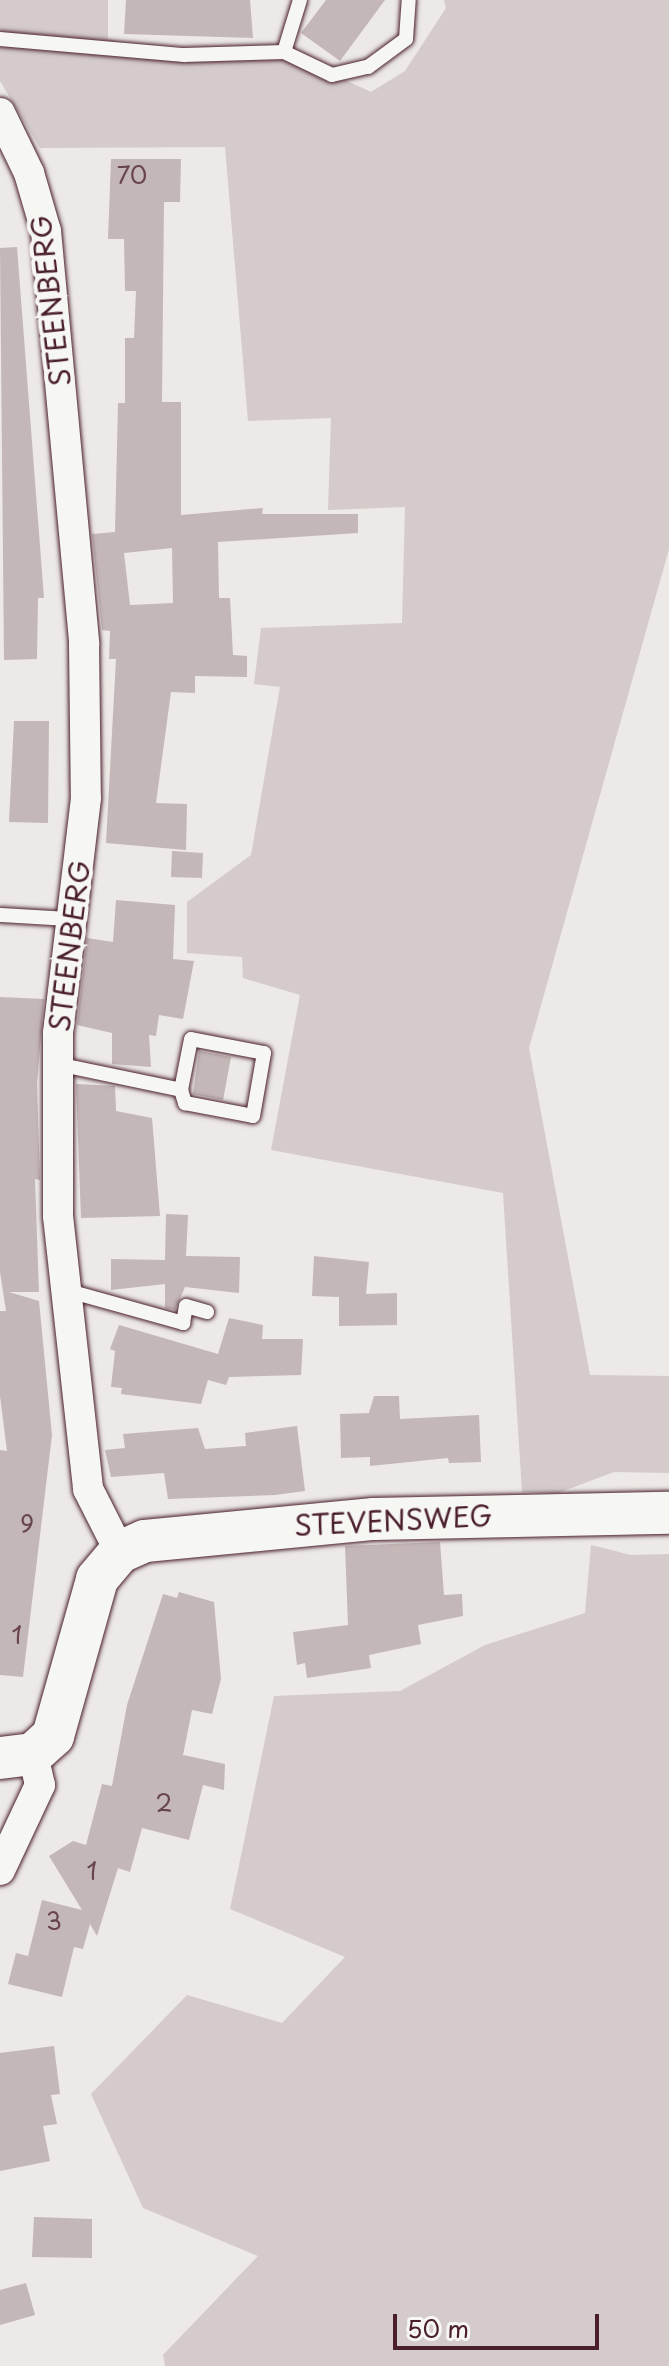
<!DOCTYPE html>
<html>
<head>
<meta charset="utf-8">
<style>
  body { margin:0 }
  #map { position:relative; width:669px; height:2366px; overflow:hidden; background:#ece9e6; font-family:"Playpen Sans",sans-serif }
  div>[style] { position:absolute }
  .green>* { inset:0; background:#d4cbca }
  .building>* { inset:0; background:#c4b7b7 }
  .roads { filter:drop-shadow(0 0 2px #4a1f2b) drop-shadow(0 0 2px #4a1f2b) }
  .lane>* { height:14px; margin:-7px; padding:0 7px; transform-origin:7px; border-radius:7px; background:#f6f6f2 }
  .street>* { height:30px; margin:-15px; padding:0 15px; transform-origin:15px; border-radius:15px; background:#f6f6f2 }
  .secondary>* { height:42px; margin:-21px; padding:0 21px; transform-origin:21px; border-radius:21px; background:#f6f6f2 }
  span { translate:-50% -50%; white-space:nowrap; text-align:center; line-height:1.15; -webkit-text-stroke:8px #f6f6f2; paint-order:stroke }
  .number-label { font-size:24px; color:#68454e }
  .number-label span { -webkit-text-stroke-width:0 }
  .street-label { font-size:28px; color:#4a1f2b }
  .scale { position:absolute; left:393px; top:2314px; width:206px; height:36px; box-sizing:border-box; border:4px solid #4a1f2b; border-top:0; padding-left:10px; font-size:24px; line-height:28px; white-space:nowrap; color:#4a1f2b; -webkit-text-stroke:6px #f6f6f2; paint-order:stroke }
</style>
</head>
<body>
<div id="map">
  <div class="green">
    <i style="clip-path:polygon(0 0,108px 0,108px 39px,150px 49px,270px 45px,371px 92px,405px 71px,446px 8px,444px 0,669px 0,669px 549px,529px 1048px,590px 1375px,669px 1376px,669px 1473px,614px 1472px,558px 1493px,522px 1492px,503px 1193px,271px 1150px,300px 995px,243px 978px,242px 957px,187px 953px,187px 902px,251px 855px,280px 687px,254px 684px,261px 628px,402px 623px,405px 507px,328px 510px,331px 418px,248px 421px,225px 147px,40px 148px,0 81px)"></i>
    <i style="clip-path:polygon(591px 1545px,631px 1555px,669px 1554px,669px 2366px,165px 2366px,163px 2355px,258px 2256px,143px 2208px,91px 2094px,187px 1995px,282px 2023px,345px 1957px,230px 1909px,274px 1696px,400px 1691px,485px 1645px,585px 1613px)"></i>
  </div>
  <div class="building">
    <i style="clip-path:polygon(126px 0,250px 0,253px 38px,124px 34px)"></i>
    <i style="clip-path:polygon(326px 0,385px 0,340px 61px,301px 33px)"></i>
    <i style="clip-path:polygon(evenodd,111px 159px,181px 159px,180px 202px,164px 202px,162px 402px,181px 402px,181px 515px,263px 508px,262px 514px,358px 514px,358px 533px,218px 542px,219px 598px,230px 598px,233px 655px,247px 656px,247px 677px,195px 676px,195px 693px,171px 692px,156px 803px,187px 804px,186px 850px,106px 843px,116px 659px,109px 659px,110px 631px,102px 630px,92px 534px,115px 532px,118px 403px,125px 403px,125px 338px,134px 338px,136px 291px,125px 291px,124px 239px,108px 239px,111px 159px,172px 548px,173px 603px,130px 605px,124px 553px,172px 548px)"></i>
    <i style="clip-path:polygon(17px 247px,44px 598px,38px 598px,37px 659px,4px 660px,0 248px)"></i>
    <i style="clip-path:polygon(14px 721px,49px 721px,48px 823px,9px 822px)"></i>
    <i style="clip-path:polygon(172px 851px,203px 853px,202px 878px,171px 877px)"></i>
    <i style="clip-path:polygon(116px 900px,175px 905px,173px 959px,194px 961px,183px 1019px,159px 1015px,156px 1036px,149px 1035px,151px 1067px,112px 1064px,112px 1033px,77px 1025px,87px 938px,113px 942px)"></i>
    <i style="clip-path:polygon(0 997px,44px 999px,37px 1084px,40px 1180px,35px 1179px,39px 1292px,9px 1292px,39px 1301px,52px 1435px,23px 1677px,0 1675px,0 1450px,7px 1451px,0 1396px,0 1311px,6px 1311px,0 1272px)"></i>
    <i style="clip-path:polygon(199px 1051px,231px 1057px,223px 1100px,193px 1094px)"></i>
    <i style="clip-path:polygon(76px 1084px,115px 1086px,116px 1111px,152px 1118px,160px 1216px,81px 1218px)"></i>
    <i style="clip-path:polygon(166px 1214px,188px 1215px,186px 1256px,240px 1257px,239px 1293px,185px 1287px,175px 1310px,165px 1308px,165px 1284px,111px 1290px,111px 1259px,165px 1260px)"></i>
    <i style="clip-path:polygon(314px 1256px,369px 1262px,366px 1294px,397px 1293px,397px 1325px,339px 1326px,339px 1297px,312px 1296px)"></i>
    <i style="clip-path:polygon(229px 1318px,263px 1325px,262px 1339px,303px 1339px,301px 1375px,229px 1377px,226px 1385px,208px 1380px,201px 1404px,121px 1394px,122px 1388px,111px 1387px,115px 1351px,110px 1349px,119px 1325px,218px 1354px)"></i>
    <i style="clip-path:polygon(374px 1396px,399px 1396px,400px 1419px,479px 1415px,481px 1462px,449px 1463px,448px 1458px,370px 1466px,370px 1457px,341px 1458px,340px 1414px,369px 1413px)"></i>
    <i style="clip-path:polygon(297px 1426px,305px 1491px,275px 1495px,168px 1499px,164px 1473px,111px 1477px,105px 1450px,125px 1448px,123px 1434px,198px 1428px,205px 1449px,246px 1446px,245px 1433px)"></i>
    <i style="clip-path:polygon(440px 1542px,444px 1595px,462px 1594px,463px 1616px,418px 1625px,421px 1644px,369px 1655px,371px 1668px,307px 1678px,305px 1663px,297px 1665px,293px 1632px,348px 1625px,345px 1546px)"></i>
    <i style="clip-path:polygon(179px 1592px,214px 1602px,221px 1679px,212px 1714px,192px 1710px,183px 1755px,225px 1764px,224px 1790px,203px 1785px,189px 1840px,142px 1828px,130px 1872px,118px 1868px,97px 1936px,90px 1924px,83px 1949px,74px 1947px,62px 1997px,8px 1984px,16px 1953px,28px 1956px,42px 1900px,82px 1910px,49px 1856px,73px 1841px,86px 1845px,102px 1784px,112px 1786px,127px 1705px,163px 1594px,177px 1598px)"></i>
    <i style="clip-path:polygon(54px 2046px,60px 2094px,51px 2095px,57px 2124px,43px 2126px,50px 2161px,0 2171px,0 2053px)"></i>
    <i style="clip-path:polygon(34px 2217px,92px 2219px,92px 2258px,32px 2257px)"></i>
    <i style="clip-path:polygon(26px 2283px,35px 2315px,0 2325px,0 2290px)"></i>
  </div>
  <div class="roads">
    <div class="lane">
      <i style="left:0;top:39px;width:185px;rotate:5deg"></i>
      <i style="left:184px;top:55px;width:100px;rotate:-1.7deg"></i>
      <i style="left:284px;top:52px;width:54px;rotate:-72.9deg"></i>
      <i style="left:284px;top:52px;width:53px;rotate:25.6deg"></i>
      <i style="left:332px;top:75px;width:37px;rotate:-13deg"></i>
      <i style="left:368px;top:67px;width:47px;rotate:-36.4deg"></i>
      <i style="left:406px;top:39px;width:39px;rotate:-86deg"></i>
      <i style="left:0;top:915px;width:70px;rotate:3.3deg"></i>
      <i style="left:57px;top:1064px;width:127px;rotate:11.8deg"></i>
      <i style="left:181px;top:1090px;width:14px;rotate:73deg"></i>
      <i style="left:185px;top:1103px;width:69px;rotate:10.8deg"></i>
      <i style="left:253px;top:1116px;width:64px;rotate:-80.1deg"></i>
      <i style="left:264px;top:1053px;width:74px;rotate:-169.1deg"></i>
      <i style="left:191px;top:1039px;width:52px;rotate:101.1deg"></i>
      <i style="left:65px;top:1290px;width:123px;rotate:15.6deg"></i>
      <i style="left:183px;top:1323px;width:17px;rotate:-80deg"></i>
      <i style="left:186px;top:1306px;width:22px;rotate:16deg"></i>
    </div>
    <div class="street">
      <i style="left:0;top:113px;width:67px;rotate:64.2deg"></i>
      <i style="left:29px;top:173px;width:60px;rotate:73.7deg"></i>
      <i style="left:46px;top:231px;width:415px;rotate:84.7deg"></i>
      <i style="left:84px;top:644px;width:154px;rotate:89.3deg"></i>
      <i style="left:86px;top:798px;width:237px;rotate:96.8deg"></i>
      <i style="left:58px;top:1033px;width:183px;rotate:90deg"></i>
      <i style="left:58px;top:1216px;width:275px;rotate:83.7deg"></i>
      <i style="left:88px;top:1489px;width:71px;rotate:63.1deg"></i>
      <i style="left:0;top:1870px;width:94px;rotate:-64.8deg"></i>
      <i style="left:40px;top:1785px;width:32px;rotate:-103deg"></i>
    </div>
    <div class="secondary">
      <i style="left:0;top:1758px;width:33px;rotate:-7deg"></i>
      <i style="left:33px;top:1754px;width:27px;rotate:-42deg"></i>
      <i style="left:53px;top:1736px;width:163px;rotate:-74.3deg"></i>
      <i style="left:97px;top:1579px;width:35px;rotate:-50deg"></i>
      <i style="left:120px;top:1552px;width:27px;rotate:-24deg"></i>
      <i style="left:145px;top:1541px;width:230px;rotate:-5.5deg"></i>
      <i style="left:374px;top:1519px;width:295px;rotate:-1.2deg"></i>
    </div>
  </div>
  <div class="number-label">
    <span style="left:132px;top:175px">70</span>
    <span style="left:27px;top:1524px">9</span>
    <span style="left:17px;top:1635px">1</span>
    <span style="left:164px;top:1803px">2</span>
    <span style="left:92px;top:1871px">1</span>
    <span style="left:54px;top:1921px">3</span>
  </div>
  <div class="street-label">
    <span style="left:50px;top:301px;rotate:-97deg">STEENBERG</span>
    <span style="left:69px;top:946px;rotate:-83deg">STEENBERG</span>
    <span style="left:393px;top:1520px;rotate:-3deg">STEVENSWEG</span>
  </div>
  <div class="scale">50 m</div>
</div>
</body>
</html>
